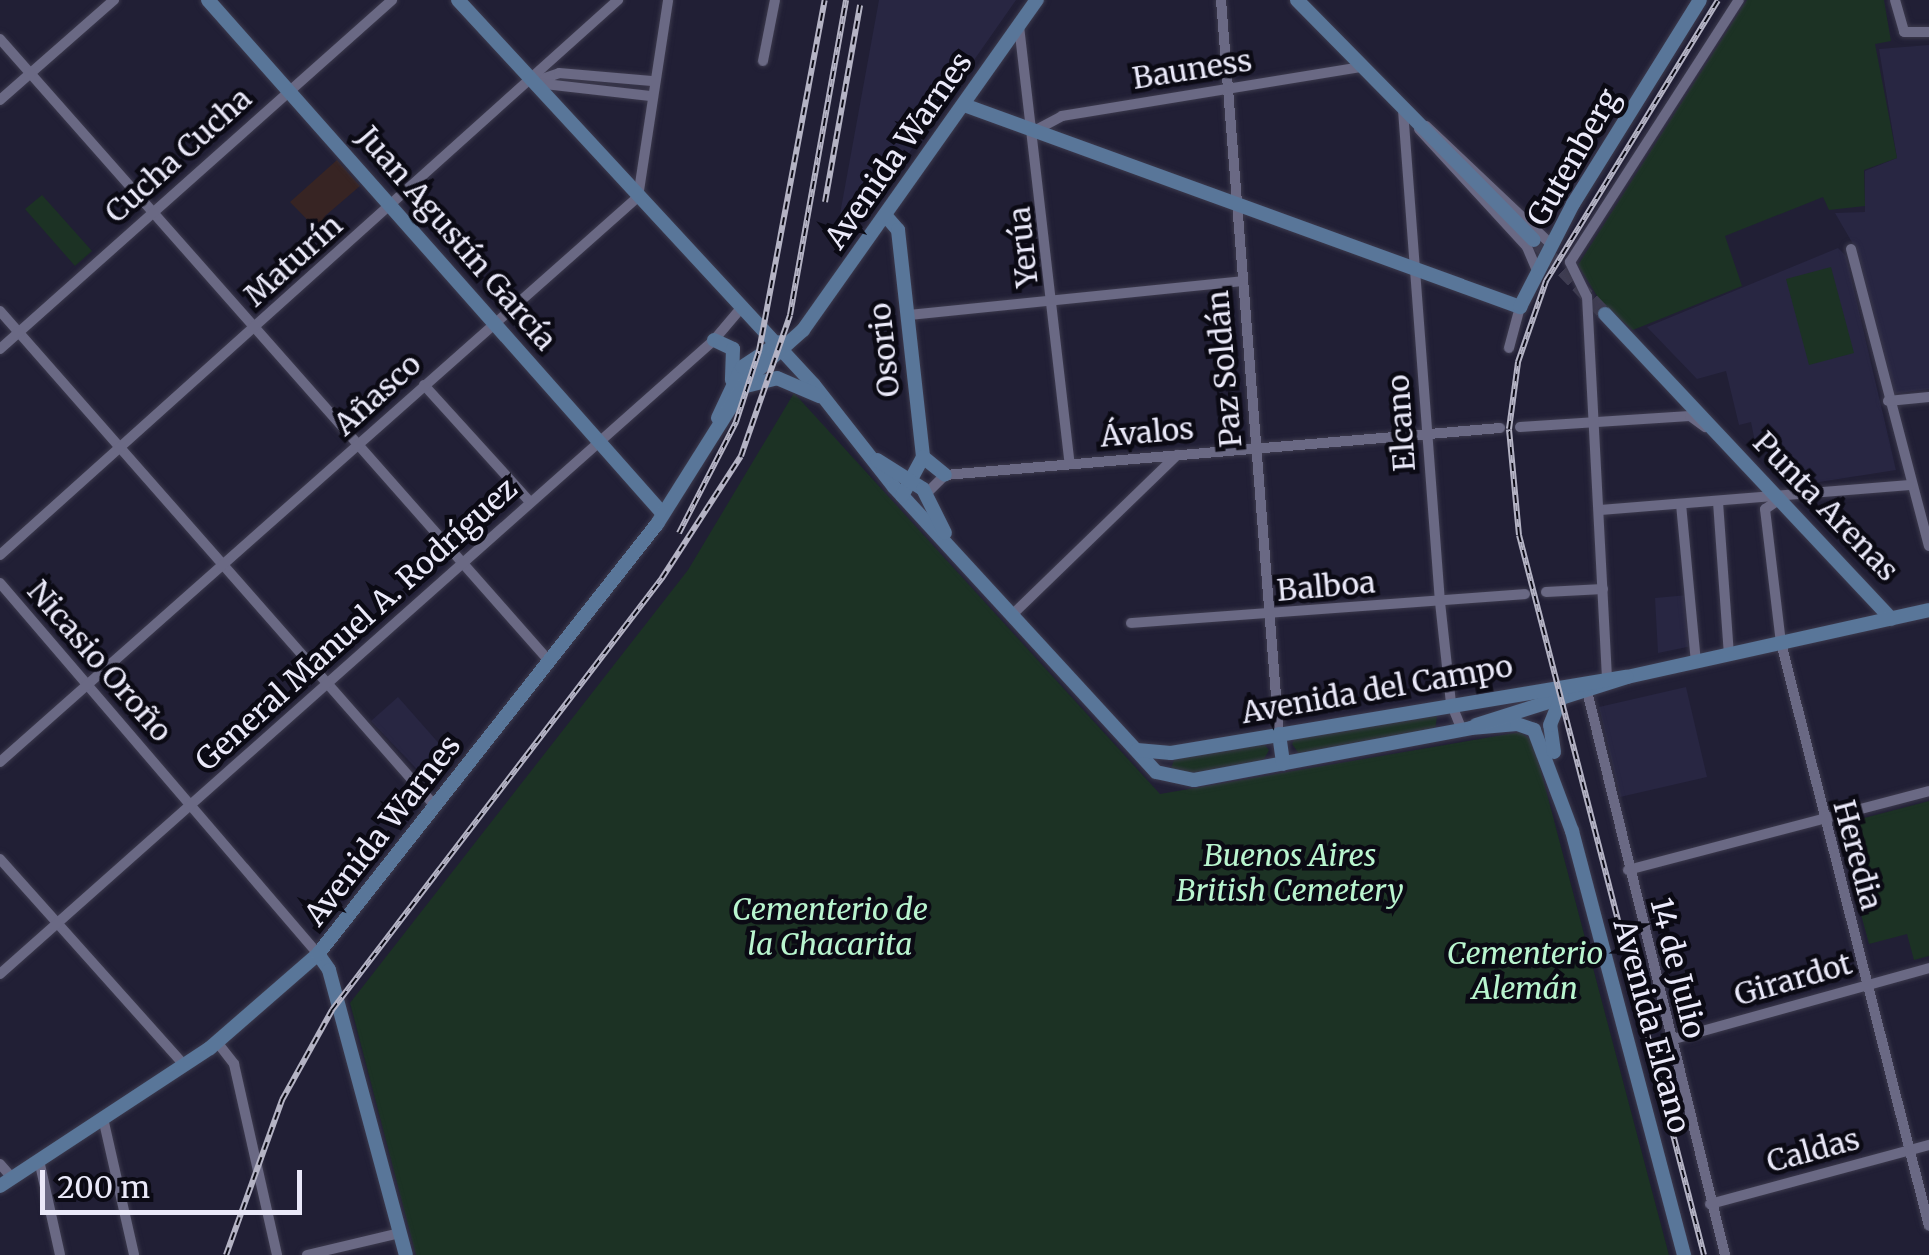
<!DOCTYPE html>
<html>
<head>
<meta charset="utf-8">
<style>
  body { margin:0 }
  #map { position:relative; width:1929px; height:1255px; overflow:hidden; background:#211f35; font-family:Merriweather,serif }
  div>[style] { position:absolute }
  .commercial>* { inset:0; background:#372423 }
  .built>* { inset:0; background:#282642 }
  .green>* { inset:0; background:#1c3224 }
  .secondary-tunnel>* { height:14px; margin-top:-7px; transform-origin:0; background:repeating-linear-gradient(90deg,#3f3d52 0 14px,transparent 0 21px) }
  .roads { filter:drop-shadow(0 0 2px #3c3a4d) drop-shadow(0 0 2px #3c3a4d) }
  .street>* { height:10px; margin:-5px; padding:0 5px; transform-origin:5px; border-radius:5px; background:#6a6984 }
  .secondary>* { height:14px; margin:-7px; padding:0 7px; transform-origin:7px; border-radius:7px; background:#597699 }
  .rail>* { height:6px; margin-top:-3px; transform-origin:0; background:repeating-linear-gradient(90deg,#0b0a14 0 8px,#b4b3c4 0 16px); box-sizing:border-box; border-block:2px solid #b4b3c4 }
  span { translate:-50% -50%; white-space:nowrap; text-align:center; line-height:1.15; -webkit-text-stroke:9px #0b0a14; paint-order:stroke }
  .street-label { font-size:30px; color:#eae9f9 }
  .park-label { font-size:30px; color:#b9f5cf; font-style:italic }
  .scale { position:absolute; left:40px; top:1170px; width:262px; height:45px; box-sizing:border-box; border:5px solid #eae9f9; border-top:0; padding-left:12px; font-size:30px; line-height:35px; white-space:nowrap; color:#eae9f9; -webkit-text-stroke:8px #0b0a14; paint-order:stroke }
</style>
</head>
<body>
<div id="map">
  <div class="commercial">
    <i style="clip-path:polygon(337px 160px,360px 186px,325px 216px,342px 235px,332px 245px,290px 202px)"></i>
  </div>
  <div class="built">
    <i style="clip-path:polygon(879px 0,1016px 0,856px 229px,840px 214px)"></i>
    <i style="clip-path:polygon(1929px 45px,1929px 389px,1892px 394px,1853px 244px,1835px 213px,1865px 212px,1865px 171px,1897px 158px,1879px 49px)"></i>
    <i style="clip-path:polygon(1838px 248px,1846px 256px,1896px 470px,1800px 485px,1755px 442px,1751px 422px,1739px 425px,1726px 371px,1697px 379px,1647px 327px)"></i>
    <i style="clip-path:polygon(1688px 595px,1692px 646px,1658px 653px,1655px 598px)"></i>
    <i style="clip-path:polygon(1686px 687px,1707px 777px,1620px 797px,1599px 707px)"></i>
    <i style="clip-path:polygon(398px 697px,450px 756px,429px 782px,371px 721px)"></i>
  </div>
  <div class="green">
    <i style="clip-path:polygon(1747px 0,1884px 0,1891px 41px,1875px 44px,1897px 158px,1864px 170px,1865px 206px,1829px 210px,1823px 197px,1725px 236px,1742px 286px,1633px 330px,1602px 304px,1578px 265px)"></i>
    <i style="clip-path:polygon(42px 195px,92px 251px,75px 266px,25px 209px)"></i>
    <i style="clip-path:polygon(1831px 267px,1854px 353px,1809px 365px,1786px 279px)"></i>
    <i style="clip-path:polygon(794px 393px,1160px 794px,1520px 732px,1533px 741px,1669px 1255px,416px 1255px,350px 1003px,688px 570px)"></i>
    <i style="clip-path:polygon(1437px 716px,1435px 731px,1300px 755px,1292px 744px,1296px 736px)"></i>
    <i style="clip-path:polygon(1264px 744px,1269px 750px,1263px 761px,1180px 775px,1171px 768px,1175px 758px)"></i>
    <i style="clip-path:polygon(1929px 801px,1929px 956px,1914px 960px,1907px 934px,1869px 944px,1837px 825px)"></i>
  </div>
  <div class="secondary-tunnel">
    <i style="left:1534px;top:240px;width:103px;rotate:46.2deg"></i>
  </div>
  <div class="roads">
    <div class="street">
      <i style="left:1221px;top:0;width:736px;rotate:85.48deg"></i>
      <i style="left:1895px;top:0;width:33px;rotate:74deg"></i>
      <i style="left:1904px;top:32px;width:25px"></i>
      <i style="left:1019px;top:26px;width:441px;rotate:83.4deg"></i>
      <i style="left:0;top:39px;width:831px;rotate:48.56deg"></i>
      <i style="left:763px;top:61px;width:62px;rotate:-78.9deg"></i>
      <i style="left:539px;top:80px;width:21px;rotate:-19deg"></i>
      <i style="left:559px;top:73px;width:93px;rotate:4.9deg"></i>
      <i style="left:536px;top:83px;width:115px;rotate:6.5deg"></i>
      <i style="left:0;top:100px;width:152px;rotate:-41.3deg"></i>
      <i style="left:1403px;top:110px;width:493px;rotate:85.7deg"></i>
      <i style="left:1440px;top:602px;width:102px;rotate:83.8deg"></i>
      <i style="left:1451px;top:703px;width:29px;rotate:68deg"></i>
      <i style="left:1426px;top:126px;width:173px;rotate:43.4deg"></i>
      <i style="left:1419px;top:129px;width:160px;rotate:47.5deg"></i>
      <i style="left:1527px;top:247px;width:25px;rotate:67deg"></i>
      <i style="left:1036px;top:130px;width:30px;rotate:-28deg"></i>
      <i style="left:1062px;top:116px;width:302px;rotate:-9.3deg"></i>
      <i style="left:1851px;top:249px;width:307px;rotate:75.3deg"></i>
      <i style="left:0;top:311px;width:659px;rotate:48.69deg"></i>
      <i style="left:909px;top:315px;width:335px;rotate:-5.8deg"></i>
      <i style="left:1509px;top:348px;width:42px;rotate:-75deg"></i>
      <i style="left:0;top:349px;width:525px;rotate:-41.68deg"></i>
      <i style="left:424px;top:385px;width:156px;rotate:47.8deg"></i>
      <i style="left:1888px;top:401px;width:41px;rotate:-5.6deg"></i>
      <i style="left:1520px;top:427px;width:170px;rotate:-3.7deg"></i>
      <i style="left:1690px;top:416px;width:19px;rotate:36deg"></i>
      <i style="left:926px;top:494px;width:27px;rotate:-45deg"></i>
      <i style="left:945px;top:475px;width:557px;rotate:-4.84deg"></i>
      <i style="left:1780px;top:499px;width:18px;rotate:146deg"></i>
      <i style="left:1765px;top:509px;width:135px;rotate:83.2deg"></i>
      <i style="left:1781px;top:643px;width:601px;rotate:75.76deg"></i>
      <i style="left:1718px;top:502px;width:153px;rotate:85.9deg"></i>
      <i style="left:1681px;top:504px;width:159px;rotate:84.6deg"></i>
      <i style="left:1599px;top:510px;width:313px;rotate:-4.6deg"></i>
      <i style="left:0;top:555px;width:831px;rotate:-41.93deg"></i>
      <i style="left:0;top:583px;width:489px;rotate:49.4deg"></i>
      <i style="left:1546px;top:592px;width:57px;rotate:-3deg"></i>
      <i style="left:1014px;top:613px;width:227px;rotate:-44.1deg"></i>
      <i style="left:1131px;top:623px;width:395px;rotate:-4.2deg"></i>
      <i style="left:1607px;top:678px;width:382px;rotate:-93deg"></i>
      <i style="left:1587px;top:297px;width:39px;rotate:-116deg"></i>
      <i style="left:1570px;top:262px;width:312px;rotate:-57.2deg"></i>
      <i style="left:1587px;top:691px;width:581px;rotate:76.25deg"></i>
      <i style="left:0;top:762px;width:852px;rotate:-41.53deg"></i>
      <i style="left:638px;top:197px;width:199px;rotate:-81.3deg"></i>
      <i style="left:0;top:859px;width:276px;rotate:48.2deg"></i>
      <i style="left:1628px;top:870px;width:311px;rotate:-14.7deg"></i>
      <i style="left:0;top:974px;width:955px;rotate:-41.6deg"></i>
      <i style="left:714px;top:340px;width:42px;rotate:-49.8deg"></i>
      <i style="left:1670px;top:1040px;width:269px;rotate:-15.5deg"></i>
      <i style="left:217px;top:1042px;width:28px;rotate:52deg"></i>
      <i style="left:234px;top:1064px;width:196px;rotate:77.3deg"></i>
      <i style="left:103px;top:1118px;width:140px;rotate:77.2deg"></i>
      <i style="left:39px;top:1160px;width:97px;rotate:77.5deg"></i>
      <i style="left:0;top:1164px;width:18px;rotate:49deg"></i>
      <i style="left:1710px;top:1204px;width:227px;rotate:-15.1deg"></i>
      <i style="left:307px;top:1255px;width:96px;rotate:-13.3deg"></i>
    </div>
    <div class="secondary">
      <i style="left:208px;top:0;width:686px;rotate:48.48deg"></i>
      <i style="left:458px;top:0;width:524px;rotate:47.24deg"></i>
      <i style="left:814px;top:385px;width:130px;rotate:51.9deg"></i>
      <i style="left:894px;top:487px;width:387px;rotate:47.4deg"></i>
      <i style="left:1156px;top:772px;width:39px;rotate:12deg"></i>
      <i style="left:1194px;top:780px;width:282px;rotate:-10.6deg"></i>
      <i style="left:1471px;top:728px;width:46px;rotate:-5deg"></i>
      <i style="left:1517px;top:724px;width:18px;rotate:19deg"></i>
      <i style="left:1534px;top:730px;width:108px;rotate:69.4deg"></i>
      <i style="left:1572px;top:831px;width:439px;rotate:75.2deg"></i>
      <i style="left:1297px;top:0;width:337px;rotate:45.4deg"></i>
      <i style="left:964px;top:105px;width:592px;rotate:19.97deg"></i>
      <i style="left:1520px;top:307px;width:116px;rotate:-62.8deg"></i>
      <i style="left:1573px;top:204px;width:240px;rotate:-58.1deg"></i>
      <i style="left:885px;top:215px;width:20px;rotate:49deg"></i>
      <i style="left:898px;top:230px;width:228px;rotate:83.7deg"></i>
      <i style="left:923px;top:457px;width:44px;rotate:118.3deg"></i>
      <i style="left:1605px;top:314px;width:418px;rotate:46.8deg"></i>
      <i style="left:714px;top:340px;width:21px;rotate:25deg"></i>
      <i style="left:733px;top:349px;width:31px;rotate:92deg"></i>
      <i style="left:746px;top:386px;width:32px;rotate:-14deg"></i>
      <i style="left:777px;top:378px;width:46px;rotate:23.2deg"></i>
      <i style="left:718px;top:418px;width:56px;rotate:-64.8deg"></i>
      <i style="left:742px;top:367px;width:45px;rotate:-33.3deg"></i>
      <i style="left:923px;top:457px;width:28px;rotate:39deg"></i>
      <i style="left:877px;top:460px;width:54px;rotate:32.2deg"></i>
      <i style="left:923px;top:489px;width:49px;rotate:63.4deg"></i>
      <i style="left:1476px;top:725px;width:158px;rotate:-17.6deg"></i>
      <i style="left:1627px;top:677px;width:309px;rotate:-12.5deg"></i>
      <i style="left:1279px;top:734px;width:30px;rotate:82deg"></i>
      <i style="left:1137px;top:750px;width:34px;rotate:5deg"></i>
      <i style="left:1171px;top:753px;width:462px;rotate:-9.5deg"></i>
      <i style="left:1554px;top:752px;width:27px;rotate:-98deg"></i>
      <i style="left:1550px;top:725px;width:31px;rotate:-68deg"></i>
      <i style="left:318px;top:954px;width:19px;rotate:55deg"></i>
      <i style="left:329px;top:970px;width:295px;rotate:74.9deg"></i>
      <i style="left:0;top:1186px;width:251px;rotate:-33.3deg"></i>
      <i style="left:210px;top:1048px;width:143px;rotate:-41deg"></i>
      <i style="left:318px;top:954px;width:548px;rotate:-51.75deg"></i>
      <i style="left:657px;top:524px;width:173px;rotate:-57.8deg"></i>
      <i style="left:749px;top:378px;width:72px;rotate:-41.6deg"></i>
      <i style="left:803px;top:330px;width:405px;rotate:-54.7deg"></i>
    </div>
  </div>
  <div class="rail">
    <i style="left:825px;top:202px;width:200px;rotate:-79.9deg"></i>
    <i style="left:679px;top:533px;width:125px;rotate:-62.8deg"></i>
    <i style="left:736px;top:422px;width:75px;rotate:-72.1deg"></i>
    <i style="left:759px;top:351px;width:357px;rotate:-79.4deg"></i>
    <i style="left:226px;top:1255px;width:165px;rotate:-70.1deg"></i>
    <i style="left:282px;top:1100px;width:103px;rotate:-60.9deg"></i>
    <i style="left:332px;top:1010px;width:544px;rotate:-52.62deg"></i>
    <i style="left:662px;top:578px;width:145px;rotate:-57.1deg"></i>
    <i style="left:741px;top:456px;width:149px;rotate:-70.8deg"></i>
    <i style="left:790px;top:315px;width:320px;rotate:-79.9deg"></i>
    <i style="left:1704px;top:1255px;width:743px;rotate:-104.41deg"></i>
    <i style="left:1519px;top:535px;width:106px;rotate:-95.4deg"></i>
    <i style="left:1509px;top:429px;width:68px;rotate:-82.3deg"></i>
    <i style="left:1518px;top:362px;width:86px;rotate:-70.9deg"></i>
    <i style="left:1546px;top:281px;width:329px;rotate:-58.5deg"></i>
  </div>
  <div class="street-label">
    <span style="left:1192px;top:69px;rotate:-9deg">Bauness</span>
    <span style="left:898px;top:150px;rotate:-55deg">Avenida Warnes</span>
    <span style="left:178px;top:155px;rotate:-42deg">Cucha Cucha</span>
    <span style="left:1573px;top:157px;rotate:-60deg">Gutenberg</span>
    <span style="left:457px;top:238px;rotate:49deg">Juan Agustín García</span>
    <span style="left:1023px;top:247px;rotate:-96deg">Yerúa</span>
    <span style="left:293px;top:260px;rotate:-42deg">Maturín</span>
    <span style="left:884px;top:350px;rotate:-96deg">Osorio</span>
    <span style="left:1224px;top:369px;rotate:-95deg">Paz Soldán</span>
    <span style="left:377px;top:394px;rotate:-42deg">Añasco</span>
    <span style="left:1401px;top:423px;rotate:-94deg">Elcano</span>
    <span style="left:1147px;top:432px;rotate:-5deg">Ávalos</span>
    <span style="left:1826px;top:506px;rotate:46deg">Punta Arenas</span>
    <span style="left:1326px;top:586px;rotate:-5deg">Balboa</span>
    <span style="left:356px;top:624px;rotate:-42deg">General Manuel A. Rodríguez</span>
    <span style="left:100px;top:661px;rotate:49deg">Nicasio Oroño</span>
    <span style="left:1377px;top:689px;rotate:-10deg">Avenida del Campo</span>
    <span style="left:382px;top:830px;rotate:-52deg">Avenida Warnes</span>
    <span style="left:1858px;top:855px;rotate:75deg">Heredia</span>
    <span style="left:1678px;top:968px;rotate:76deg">14 de Julio</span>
    <span style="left:1793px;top:979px;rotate:-16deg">Girardot</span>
    <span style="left:1652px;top:1026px;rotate:75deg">Avenida Elcano</span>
    <span style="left:1813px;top:1150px;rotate:-15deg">Caldas</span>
  </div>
  <div class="park-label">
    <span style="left:1290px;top:872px">Buenos Aires<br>British Cemetery</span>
    <span style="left:830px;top:926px">Cementerio de<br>la Chacarita</span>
    <span style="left:1525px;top:970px">Cementerio<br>Alemán</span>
  </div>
  <div class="scale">200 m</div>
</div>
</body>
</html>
